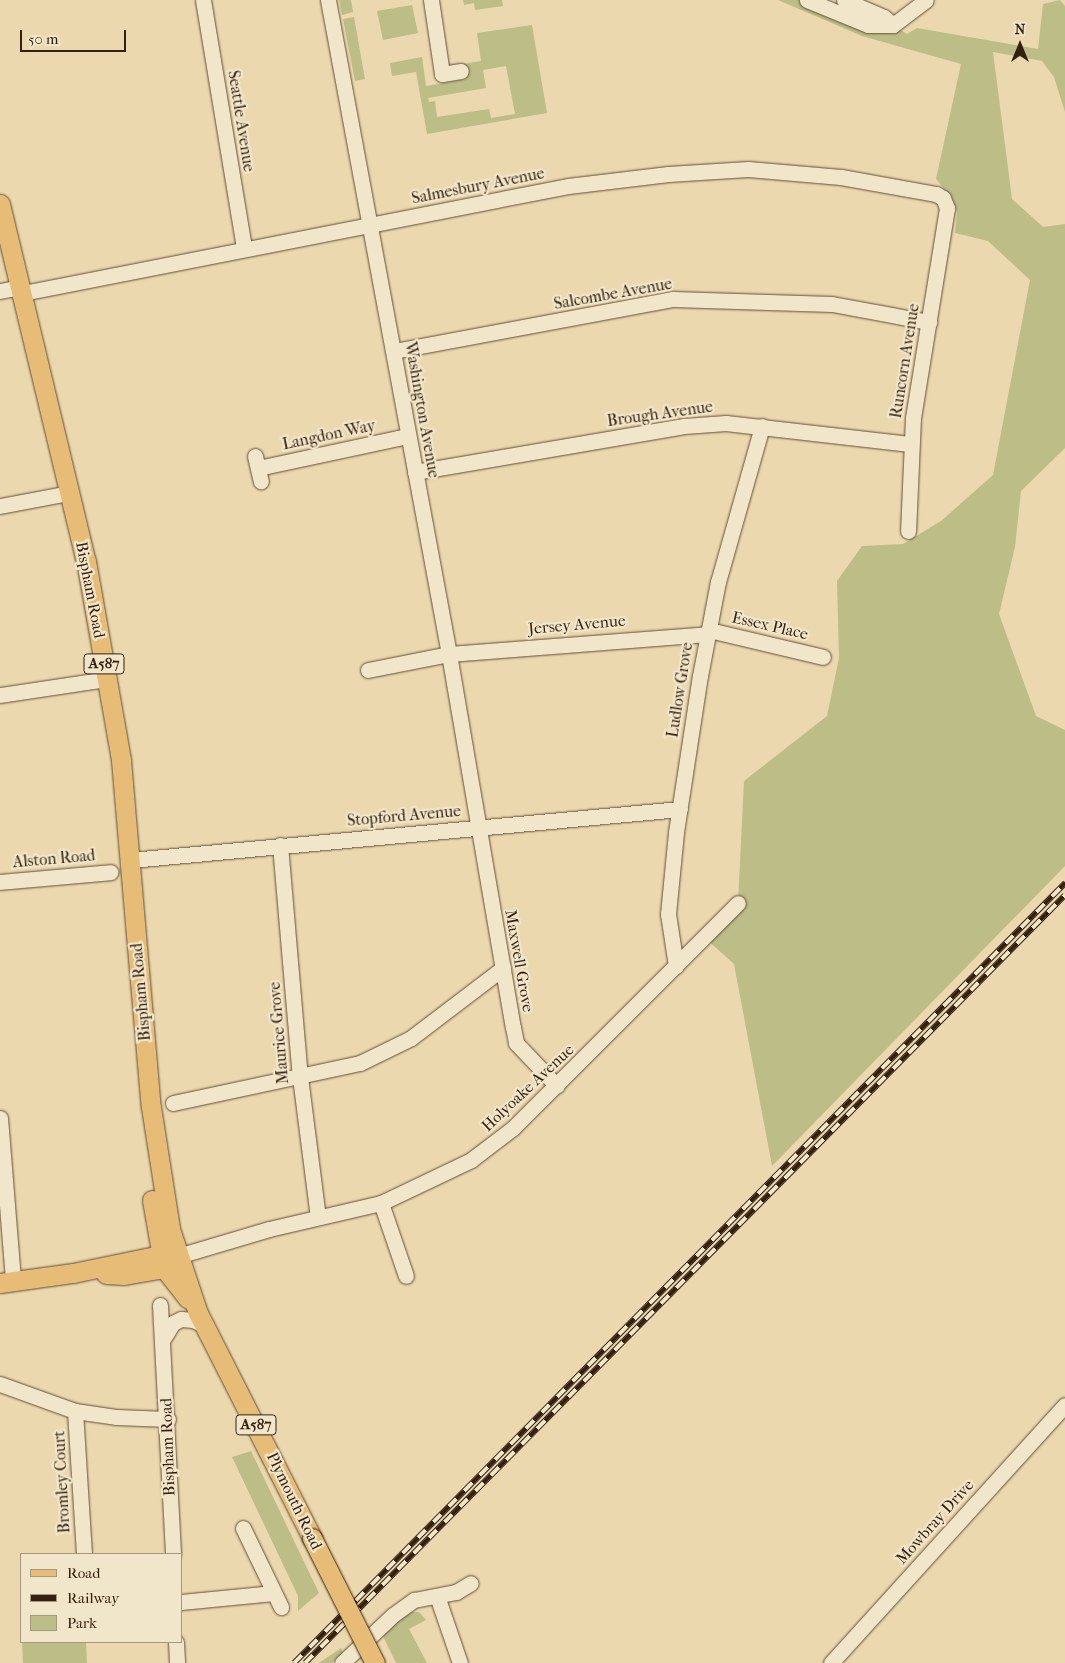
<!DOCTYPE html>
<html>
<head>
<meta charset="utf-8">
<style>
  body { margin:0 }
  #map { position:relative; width:1065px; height:1663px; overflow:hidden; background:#ebd8ae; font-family:"IM FELL French Canon",serif }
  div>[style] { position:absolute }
  .green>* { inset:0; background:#bcbd87 }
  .roads { filter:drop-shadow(0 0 1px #624e38) drop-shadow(0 0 1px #624e38) }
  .minor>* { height:15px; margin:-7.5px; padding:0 7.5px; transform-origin:7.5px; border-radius:7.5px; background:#f2e6ca }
  .major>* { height:19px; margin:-9.5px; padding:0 9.5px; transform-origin:9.5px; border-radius:9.5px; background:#e6bc77 }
  .rail>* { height:5.5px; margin-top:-2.75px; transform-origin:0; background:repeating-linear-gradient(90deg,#f2e6ca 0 11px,#342010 0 22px); box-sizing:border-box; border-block:1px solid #342010 }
  .bridges { filter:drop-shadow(0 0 1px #342010) drop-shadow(0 0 1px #342010) }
  .major-bridge>* { height:19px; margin:-9.5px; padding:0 9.5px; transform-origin:9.5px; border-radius:9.5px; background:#e6bc77 }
  span { translate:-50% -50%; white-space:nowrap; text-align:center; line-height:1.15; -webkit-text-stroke:4.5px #f2e6ca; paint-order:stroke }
  .shield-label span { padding:1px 4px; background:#f2e6ca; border:1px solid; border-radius:4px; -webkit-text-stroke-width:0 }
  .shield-label { font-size:15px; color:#342010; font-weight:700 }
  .street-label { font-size:16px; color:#342010 }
  .legend { position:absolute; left:20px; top:1553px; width:162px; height:90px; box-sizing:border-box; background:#f2e6ca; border:1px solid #a69780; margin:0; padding:6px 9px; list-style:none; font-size:15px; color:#342010 }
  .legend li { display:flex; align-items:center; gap:10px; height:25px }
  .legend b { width:25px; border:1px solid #a69780 }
  .north { position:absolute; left:995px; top:20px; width:50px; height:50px; -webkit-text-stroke:4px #f2e6ca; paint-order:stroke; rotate:0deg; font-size:14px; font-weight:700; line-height:20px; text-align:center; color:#342010 }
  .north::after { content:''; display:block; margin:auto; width:18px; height:22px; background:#342010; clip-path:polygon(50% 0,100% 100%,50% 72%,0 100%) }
  .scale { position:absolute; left:20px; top:30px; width:106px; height:22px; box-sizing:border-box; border:2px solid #342010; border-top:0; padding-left:6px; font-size:15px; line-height:18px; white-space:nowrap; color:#342010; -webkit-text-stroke:4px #f2e6ca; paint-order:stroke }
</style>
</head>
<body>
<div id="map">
  <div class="green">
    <i style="clip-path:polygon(339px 0,351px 0,353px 12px,342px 15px)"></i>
    <i style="clip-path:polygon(463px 0,502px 0,503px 6px,475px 10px,474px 3px,464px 5px)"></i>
    <i style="clip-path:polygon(778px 0,808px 0,893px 25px,907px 34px,917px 28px,1038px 49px,1043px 4px,1060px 0,1065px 6px,1065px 112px,1054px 77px,1042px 61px,993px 52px,1012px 199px,1043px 227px,1065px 224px,1065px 448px,1021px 491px,1015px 547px,999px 614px,1036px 716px,1065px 730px,1065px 866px,772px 1166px,734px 964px,705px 938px,738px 903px,744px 781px,827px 716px,839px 658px,837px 581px,862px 546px,903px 544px,941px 521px,993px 475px,1030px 280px,988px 241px,955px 233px,957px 213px,953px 200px,936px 179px,961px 64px,862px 36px)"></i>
    <i style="clip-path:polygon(412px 5px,418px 33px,383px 40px,377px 11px)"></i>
    <i style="clip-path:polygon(354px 17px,365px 79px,355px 81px,343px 19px)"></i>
    <i style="clip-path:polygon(evenodd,532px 25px,547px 113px,427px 134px,416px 72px,392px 76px,390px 63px,422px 57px,426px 86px,466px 79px,463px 64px,481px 61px,477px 33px,532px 25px,506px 66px,515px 114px,491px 118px,489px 109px,437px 117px,435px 101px,429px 102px,428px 98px,486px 88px,483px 70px,506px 66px)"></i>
    <i style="clip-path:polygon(251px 1451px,319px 1593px,298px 1611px,298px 1596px,232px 1457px)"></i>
    <i style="clip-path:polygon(407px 1612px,419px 1612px,426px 1620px,409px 1629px,427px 1663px,396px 1663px,381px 1632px)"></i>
    <i style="clip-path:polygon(22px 1642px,86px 1642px,87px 1663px,23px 1663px)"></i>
    <i style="clip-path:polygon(341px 1648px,343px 1652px,332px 1663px,319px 1663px)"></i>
  </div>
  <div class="roads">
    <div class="minor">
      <i style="left:203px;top:0;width:252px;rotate:80.6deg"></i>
      <i style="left:328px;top:0;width:665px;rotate:79.52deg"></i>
      <i style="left:449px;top:654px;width:378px;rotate:80.3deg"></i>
      <i style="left:513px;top:1027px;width:16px;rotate:79deg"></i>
      <i style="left:516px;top:1043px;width:59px;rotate:46.4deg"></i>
      <i style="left:431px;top:0;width:75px;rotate:81.5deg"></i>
      <i style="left:442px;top:74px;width:19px;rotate:-9deg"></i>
      <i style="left:807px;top:0;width:66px;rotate:22.3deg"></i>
      <i style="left:868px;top:25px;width:25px"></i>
      <i style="left:844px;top:0;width:43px;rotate:23deg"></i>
      <i style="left:884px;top:17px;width:12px;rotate:42deg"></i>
      <i style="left:893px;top:25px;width:41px;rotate:-37.1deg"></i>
      <i style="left:0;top:291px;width:20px;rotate:-11deg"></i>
      <i style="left:23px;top:293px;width:555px;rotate:-11.11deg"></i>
      <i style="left:568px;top:186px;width:101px;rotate:-6.8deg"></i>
      <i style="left:668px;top:174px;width:80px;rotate:-3.6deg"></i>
      <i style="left:748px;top:169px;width:93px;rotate:4.9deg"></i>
      <i style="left:841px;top:177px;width:97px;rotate:10.1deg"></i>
      <i style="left:936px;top:194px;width:8px;rotate:30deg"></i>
      <i style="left:943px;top:198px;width:11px;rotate:68deg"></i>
      <i style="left:947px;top:208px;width:213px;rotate:99.2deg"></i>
      <i style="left:913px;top:418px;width:113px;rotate:92.5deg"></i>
      <i style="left:394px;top:351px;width:284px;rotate:-10.6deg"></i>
      <i style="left:673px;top:299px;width:159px;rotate:1.8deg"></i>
      <i style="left:832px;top:304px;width:99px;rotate:10.5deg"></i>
      <i style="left:255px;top:456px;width:26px;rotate:77deg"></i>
      <i style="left:258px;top:468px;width:152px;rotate:-12.1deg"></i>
      <i style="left:415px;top:472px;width:273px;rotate:-9.7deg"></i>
      <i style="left:684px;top:426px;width:42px;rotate:-4.1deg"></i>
      <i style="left:726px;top:423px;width:185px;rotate:6.5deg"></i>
      <i style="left:0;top:506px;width:70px;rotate:-10.7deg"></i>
      <i style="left:709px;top:630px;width:117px;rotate:13.3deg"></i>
      <i style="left:368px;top:670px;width:83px;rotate:-11.2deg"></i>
      <i style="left:449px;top:654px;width:259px;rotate:-4.4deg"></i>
      <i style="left:0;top:695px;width:108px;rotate:-8.5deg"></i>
      <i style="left:280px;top:845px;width:233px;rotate:85.1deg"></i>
      <i style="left:300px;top:1077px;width:141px;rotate:82.7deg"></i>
      <i style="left:131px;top:860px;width:551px;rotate:-5.31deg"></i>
      <i style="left:0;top:882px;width:111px;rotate:-5.1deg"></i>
      <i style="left:676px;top:966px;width:53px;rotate:-98.7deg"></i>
      <i style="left:668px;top:914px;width:82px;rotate:-84.4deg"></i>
      <i style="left:676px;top:832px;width:158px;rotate:-81.3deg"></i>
      <i style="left:700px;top:676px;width:96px;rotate:-79.2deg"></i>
      <i style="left:718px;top:582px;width:162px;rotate:-74.2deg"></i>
      <i style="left:173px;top:1103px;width:191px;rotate:-12.1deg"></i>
      <i style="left:360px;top:1063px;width:57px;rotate:-26.1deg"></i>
      <i style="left:411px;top:1038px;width:116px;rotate:-37.3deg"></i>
      <i style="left:0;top:1118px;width:164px;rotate:85.4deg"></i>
      <i style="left:381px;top:1203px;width:77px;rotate:71.1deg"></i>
      <i style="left:178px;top:1256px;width:95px;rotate:-16.5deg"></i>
      <i style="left:269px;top:1229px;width:115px;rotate:-13.1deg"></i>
      <i style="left:381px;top:1203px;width:100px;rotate:-25.5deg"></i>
      <i style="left:471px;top:1160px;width:53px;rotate:-37.3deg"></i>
      <i style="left:513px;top:1128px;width:318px;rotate:-45deg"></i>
      <i style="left:160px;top:1305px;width:249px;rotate:87deg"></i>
      <i style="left:163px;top:1339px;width:19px;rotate:-58deg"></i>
      <i style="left:173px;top:1323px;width:9px;rotate:-27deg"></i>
      <i style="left:181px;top:1319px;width:12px;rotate:5deg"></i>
      <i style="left:193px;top:1320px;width:14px;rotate:25deg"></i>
      <i style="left:0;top:1384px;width:80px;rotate:19.8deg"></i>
      <i style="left:75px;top:1411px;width:41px;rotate:8.3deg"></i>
      <i style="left:116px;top:1417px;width:52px;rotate:2.2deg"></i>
      <i style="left:75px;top:1411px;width:143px;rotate:86.4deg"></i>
      <i style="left:243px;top:1528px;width:88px;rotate:64.3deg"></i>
      <i style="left:437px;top:1596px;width:71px;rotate:71.1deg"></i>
      <i style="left:181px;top:1602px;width:93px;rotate:-5.5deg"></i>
      <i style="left:176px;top:1642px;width:21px;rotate:87deg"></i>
      <i style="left:342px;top:1663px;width:70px;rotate:-43.3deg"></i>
      <i style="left:393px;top:1615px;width:26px;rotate:-36deg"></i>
      <i style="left:414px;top:1600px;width:43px;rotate:-10.8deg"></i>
      <i style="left:456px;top:1592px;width:17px;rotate:-31deg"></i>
      <i style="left:831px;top:1663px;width:348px;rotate:-47.8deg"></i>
    </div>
    <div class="major">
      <i style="left:0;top:204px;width:367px;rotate:76.5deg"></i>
      <i style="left:86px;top:561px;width:202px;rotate:80deg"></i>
      <i style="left:121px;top:760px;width:348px;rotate:85.1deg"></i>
      <i style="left:151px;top:1107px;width:123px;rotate:81.1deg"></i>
      <i style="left:170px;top:1229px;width:89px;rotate:71.6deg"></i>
      <i style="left:198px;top:1313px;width:252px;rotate:63.1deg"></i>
      <i style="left:152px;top:1200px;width:69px;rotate:80deg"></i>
      <i style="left:164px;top:1268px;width:39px;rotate:52deg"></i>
      <i style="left:106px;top:1274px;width:18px;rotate:3deg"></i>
      <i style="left:124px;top:1275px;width:41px;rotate:-9.9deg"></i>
      <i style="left:164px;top:1268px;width:12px;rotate:-42deg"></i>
      <i style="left:0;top:1283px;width:74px;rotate:-7.8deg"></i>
      <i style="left:73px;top:1273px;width:89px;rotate:-11.7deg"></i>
      <i style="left:160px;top:1255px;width:12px;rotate:5deg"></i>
    </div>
  </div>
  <div class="rail">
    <i style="left:294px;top:1663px;width:1097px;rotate:-45.33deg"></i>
    <i style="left:305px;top:1663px;width:1080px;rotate:-45.3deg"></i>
  </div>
  <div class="bridges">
    <div class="major-bridge">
      <i style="left:312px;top:1538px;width:140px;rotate:63.3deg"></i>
    </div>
  </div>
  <div class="shield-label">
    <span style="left:104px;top:664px">A587</span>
    <span style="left:256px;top:1425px">A587</span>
  </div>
  <div class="street-label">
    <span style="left:241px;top:121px;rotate:81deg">Seattle Avenue</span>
    <span style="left:478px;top:186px;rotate:-11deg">Salmesbury Avenue</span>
    <span style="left:613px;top:294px;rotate:-10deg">Salcombe Avenue</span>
    <span style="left:905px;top:361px;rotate:-81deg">Runcorn Avenue</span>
    <span style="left:422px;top:410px;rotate:80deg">Washington Avenue</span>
    <span style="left:660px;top:414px;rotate:-8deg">Brough Avenue</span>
    <span style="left:329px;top:435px;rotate:-12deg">Langdon Way</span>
    <span style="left:90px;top:590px;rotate:79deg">Bispham Road</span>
    <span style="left:577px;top:625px;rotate:-5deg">Jersey Avenue</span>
    <span style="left:770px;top:626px;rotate:13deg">Essex Place</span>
    <span style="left:680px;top:690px;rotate:-81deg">Ludlow Grove</span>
    <span style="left:404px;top:816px;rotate:-5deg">Stopford Avenue</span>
    <span style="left:54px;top:859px;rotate:-5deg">Alston Road</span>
    <span style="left:519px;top:961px;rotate:80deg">Maxwell Grove</span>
    <span style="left:141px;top:992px;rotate:-95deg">Bispham Road</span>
    <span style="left:279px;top:1033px;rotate:-95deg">Maurice Grove</span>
    <span style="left:528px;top:1088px;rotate:-43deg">Holyoake Avenue</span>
    <span style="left:168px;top:1447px;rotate:-92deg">Bispham Road</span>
    <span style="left:62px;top:1482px;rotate:-93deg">Bromley Court</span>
    <span style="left:294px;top:1501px;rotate:64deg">Plymouth Road</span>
    <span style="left:935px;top:1522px;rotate:-48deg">Mowbray Drive</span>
  </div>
  <ul class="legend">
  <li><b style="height:6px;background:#e6bc77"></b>Road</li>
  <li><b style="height:6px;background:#342010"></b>Railway</li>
  <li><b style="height:14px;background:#bcbd87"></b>Park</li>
  </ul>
  <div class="north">N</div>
  <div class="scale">50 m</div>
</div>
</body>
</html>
